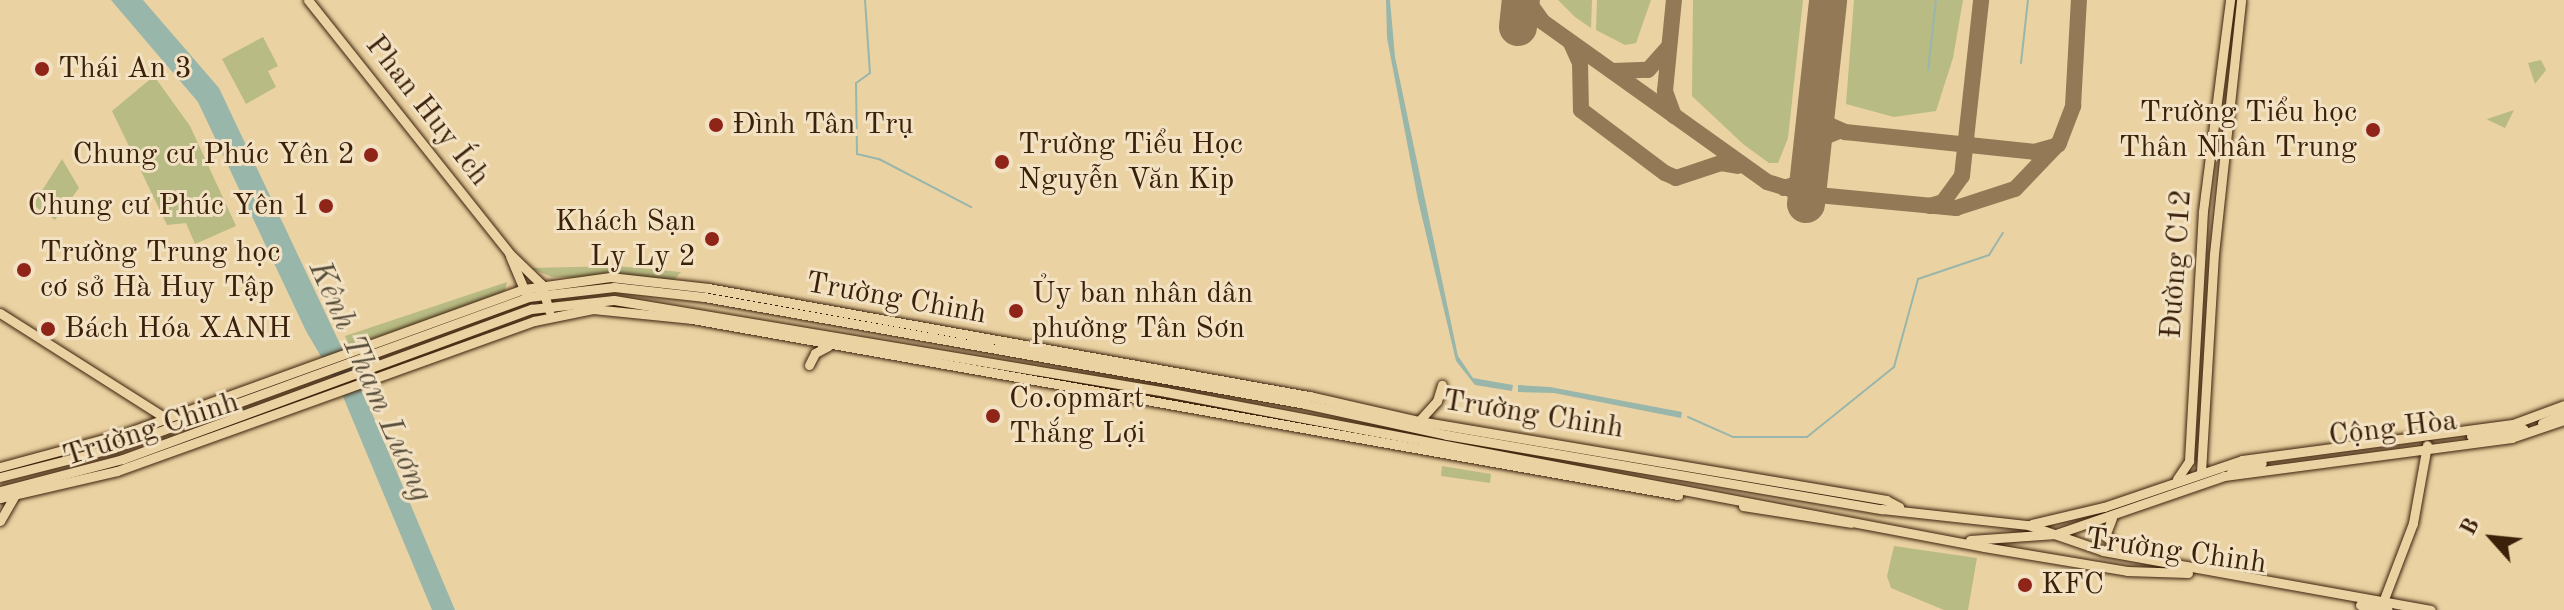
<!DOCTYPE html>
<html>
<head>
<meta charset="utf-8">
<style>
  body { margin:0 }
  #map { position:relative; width:2564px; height:610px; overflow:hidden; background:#ebd2a2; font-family:"Old Standard TT",serif }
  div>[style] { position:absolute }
  .green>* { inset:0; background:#b8bb84 }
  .water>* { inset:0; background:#99b6ab }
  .stream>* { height:2px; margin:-1px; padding:0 1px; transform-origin:1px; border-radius:1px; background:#99b6ab }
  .taxiway>* { height:16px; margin:-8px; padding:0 8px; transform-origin:8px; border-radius:8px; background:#937956 }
  .runway>* { height:38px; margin:-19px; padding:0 19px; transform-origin:19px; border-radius:19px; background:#937956 }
  .roads { filter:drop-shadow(0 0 2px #3b200a) drop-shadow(0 0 2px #3b200a) }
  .major>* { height:9px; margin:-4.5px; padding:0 4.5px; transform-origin:4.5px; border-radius:4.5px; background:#ebd2a2 }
  .dots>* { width:22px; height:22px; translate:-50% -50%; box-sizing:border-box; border:4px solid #f2e2c3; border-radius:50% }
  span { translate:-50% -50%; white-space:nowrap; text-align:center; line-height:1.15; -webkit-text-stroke:6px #f2e2c3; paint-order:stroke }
  .poi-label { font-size:30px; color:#3b200a }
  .left { translate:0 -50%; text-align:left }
  .right { translate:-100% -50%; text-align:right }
  .street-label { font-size:30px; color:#3b200a }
  .water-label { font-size:32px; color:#574d3a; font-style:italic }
  .north { position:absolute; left:2452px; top:498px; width:80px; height:80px; -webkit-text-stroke:6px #f2e2c3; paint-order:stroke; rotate:297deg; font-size:22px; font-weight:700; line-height:32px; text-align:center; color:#3b200a }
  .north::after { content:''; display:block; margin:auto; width:28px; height:36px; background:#3b200a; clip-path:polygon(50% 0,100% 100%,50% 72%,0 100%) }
</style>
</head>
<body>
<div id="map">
  <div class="green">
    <i style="clip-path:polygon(1558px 0,1592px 0,1591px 28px,1575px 17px)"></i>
    <i style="clip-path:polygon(1597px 0,1651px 0,1636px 43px,1625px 45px,1596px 30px)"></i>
    <i style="clip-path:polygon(1693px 0,1803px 0,1788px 138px,1778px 163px,1769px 163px,1743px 144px,1692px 96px)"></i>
    <i style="clip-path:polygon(1854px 0,1963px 0,1953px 58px,1936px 111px,1894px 117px,1846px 104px)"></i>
    <i style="clip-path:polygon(263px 37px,278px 66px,268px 71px,276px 87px,246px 104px,222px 59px)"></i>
    <i style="clip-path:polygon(2541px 60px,2546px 70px,2535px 84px,2528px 63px)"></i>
    <i style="clip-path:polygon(154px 76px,190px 126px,236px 226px,195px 244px,186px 223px,167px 225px,112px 111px)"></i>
    <i style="clip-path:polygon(2514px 110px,2505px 128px,2488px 120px,2487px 119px)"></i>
    <i style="clip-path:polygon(62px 159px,79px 188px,55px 220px,33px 205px)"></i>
    <i style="clip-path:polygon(617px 266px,681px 272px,674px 280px,552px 277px,530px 268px)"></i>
    <i style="clip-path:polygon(507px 282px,504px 293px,349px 347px,345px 336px)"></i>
    <i style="clip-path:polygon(1442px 466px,1491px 474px,1490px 483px,1441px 476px)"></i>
    <i style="clip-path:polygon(1894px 546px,1977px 558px,1968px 610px,1944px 610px,1891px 588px,1887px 576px)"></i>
  </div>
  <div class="water">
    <i style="clip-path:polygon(111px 0,143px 0,219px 88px,366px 399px,455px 610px,432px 610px,339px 387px,306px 331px,198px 102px)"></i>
    <i style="clip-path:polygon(1386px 0,1390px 0,1395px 57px,1458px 356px,1473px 378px,1513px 385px,1512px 391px,1475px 385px,1456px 361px,1418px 200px,1387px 38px)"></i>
    <i style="clip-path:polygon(1518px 385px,1550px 387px,1682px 412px,1681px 418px,1554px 393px,1518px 392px)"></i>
  </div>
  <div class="stream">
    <i style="left:865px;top:0;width:73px;rotate:86.1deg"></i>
    <i style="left:870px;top:73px;width:17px;rotate:144deg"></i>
    <i style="left:856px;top:83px;width:71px;rotate:89.2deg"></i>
    <i style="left:857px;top:154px;width:23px;rotate:13deg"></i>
    <i style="left:879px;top:159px;width:104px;rotate:27.6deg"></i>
    <i style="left:2021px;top:63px;width:63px;rotate:-83.7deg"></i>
    <i style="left:1928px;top:70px;width:70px;rotate:-83.5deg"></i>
    <i style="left:1688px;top:417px;width:49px;rotate:24deg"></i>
    <i style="left:1733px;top:437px;width:74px"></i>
    <i style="left:1807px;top:437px;width:112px;rotate:-38.8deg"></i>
    <i style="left:1894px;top:367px;width:91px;rotate:-74.7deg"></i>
    <i style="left:1918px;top:279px;width:75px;rotate:-18.7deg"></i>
    <i style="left:1989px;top:255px;width:26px;rotate:-58deg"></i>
  </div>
  <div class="taxiway">
    <i style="left:1527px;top:0;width:27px;rotate:54deg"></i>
    <i style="left:1543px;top:22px;width:275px;rotate:35.5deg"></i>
    <i style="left:1767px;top:182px;width:42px;rotate:16.7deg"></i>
    <i style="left:1807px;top:194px;width:150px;rotate:5.4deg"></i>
    <i style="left:1956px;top:208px;width:62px;rotate:-17.9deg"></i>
    <i style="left:2015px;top:189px;width:64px;rotate:-46.3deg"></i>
    <i style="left:2059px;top:143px;width:40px;rotate:-69deg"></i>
    <i style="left:2073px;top:106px;width:106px;rotate:-86.8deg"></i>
    <i style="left:1571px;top:43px;width:22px;rotate:66deg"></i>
    <i style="left:1580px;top:63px;width:47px;rotate:88.8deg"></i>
    <i style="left:1581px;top:110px;width:105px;rotate:36.9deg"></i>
    <i style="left:1665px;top:173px;width:12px;rotate:24deg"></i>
    <i style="left:1676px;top:178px;width:47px;rotate:-18.4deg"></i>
    <i style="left:1721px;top:163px;width:17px;rotate:10deg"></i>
    <i style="left:1612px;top:71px;width:36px;rotate:-2deg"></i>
    <i style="left:1648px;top:70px;width:31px;rotate:-48deg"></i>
    <i style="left:1816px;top:106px;width:21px;rotate:59deg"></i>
    <i style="left:1827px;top:124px;width:20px;rotate:24deg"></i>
    <i style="left:1845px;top:132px;width:190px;rotate:6deg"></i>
    <i style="left:2034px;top:152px;width:25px;rotate:-16deg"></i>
    <i style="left:1674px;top:116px;width:27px;rotate:-110deg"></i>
    <i style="left:1665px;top:91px;width:91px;rotate:-84.4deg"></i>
    <i style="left:1812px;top:142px;width:29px;rotate:-22deg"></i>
    <i style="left:1784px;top:188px;width:19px;rotate:-18deg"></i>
    <i style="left:1802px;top:182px;width:15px;rotate:-62deg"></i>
    <i style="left:1930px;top:206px;width:14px;rotate:-17deg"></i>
    <i style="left:1943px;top:202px;width:32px;rotate:-54deg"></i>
    <i style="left:1962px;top:176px;width:177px;rotate:-83.8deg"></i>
  </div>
  <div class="runway">
    <i style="left:1518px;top:27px;width:27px;rotate:-84deg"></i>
    <i style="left:1806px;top:204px;width:205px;rotate:-83.8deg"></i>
  </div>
  <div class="roads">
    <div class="major">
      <i style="left:308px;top:0;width:323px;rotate:51.5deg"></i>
      <i style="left:509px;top:253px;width:45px;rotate:44.1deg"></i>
      <i style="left:541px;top:284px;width:28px;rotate:73deg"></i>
      <i style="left:510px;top:256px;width:41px;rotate:67.2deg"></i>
      <i style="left:0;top:313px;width:198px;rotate:32.4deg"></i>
      <i style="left:809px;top:365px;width:13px;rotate:-63deg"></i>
      <i style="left:815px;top:353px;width:15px;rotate:-28deg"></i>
      <i style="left:1418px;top:422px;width:28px;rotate:-48deg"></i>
      <i style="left:1437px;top:401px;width:17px;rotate:-73deg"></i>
      <i style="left:2542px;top:423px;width:24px;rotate:-24deg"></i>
      <i style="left:2471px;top:436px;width:53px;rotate:-7.5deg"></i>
      <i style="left:0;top:467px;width:131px;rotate:-15.1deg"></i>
      <i style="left:126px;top:433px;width:423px;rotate:-19.9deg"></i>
      <i style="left:524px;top:289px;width:87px;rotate:-7.9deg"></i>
      <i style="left:610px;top:277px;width:99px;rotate:6.4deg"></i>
      <i style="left:708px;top:288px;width:611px;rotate:10.19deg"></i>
      <i style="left:1309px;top:396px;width:113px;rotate:12.8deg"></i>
      <i style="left:1419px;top:421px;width:474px;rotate:9.6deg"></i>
      <i style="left:1886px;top:500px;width:15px;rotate:28deg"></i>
      <i style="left:2201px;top:472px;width:218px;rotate:-86.6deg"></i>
      <i style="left:2214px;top:254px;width:255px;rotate:-83.9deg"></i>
      <i style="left:2231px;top:472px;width:32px;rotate:-16deg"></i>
      <i style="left:0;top:477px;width:118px;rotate:-14.3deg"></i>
      <i style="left:114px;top:448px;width:441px;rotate:-20deg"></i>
      <i style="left:528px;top:297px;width:87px;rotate:-6.6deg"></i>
      <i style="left:614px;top:287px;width:91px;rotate:6.3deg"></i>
      <i style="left:704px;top:297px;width:610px;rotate:10.09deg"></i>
      <i style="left:1305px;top:404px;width:145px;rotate:12.3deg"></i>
      <i style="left:1447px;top:435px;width:441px;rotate:9.7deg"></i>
      <i style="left:1882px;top:509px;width:147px;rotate:6.3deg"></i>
      <i style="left:2028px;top:525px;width:79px;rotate:19.1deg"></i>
      <i style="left:2103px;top:551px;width:333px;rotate:10.2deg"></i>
      <i style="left:2177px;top:479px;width:22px;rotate:-56deg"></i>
      <i style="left:2189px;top:461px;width:250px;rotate:-86.8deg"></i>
      <i style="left:2203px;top:211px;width:213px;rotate:-82.7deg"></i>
      <i style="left:0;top:491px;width:127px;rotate:-14.6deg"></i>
      <i style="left:123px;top:459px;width:435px;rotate:-20.2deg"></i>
      <i style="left:531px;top:309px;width:83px;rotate:-6.2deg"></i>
      <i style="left:614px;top:300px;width:560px;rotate:9.46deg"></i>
      <i style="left:1166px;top:392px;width:833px;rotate:10.73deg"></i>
      <i style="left:1984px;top:547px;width:145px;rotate:9.5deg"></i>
      <i style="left:2127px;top:571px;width:61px;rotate:1.9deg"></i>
      <i style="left:0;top:498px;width:120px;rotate:-13deg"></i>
      <i style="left:117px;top:471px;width:443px;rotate:-19.8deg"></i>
      <i style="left:534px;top:321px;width:60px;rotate:-11.5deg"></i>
      <i style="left:593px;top:309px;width:100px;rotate:5.8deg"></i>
      <i style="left:692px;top:319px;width:1002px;rotate:10.12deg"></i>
      <i style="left:1743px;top:506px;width:109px;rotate:8.9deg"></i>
      <i style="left:2112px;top:518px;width:19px;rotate:111deg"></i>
      <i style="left:2105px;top:536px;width:24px;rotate:38deg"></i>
      <i style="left:0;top:521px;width:36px;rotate:-60deg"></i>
      <i style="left:2032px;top:524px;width:74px;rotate:-13.3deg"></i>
      <i style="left:2104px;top:507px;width:146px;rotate:-18.8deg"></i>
      <i style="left:2242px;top:460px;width:273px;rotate:-7.6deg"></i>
      <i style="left:2513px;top:424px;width:54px;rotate:-20.4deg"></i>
      <i style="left:1970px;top:540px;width:86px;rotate:-4deg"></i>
      <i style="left:2056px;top:534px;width:178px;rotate:-19deg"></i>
      <i style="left:2224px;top:476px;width:290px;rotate:-7.5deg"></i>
      <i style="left:2511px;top:438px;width:56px;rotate:-18.8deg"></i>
      <i style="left:2360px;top:605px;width:28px;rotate:10deg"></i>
      <i style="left:2381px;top:607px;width:90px;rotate:-69.1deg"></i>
      <i style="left:2413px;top:523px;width:79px;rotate:-79.8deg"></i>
    </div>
  </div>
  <div class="dots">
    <i style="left:42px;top:69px;background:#8f2418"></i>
    <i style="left:716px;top:125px;background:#8f2418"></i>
    <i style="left:2373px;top:130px;background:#8f2418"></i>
    <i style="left:371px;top:155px;background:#8f2418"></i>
    <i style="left:1002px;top:162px;background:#8f2418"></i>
    <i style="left:326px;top:206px;background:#8f2418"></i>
    <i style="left:712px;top:239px;background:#8f2418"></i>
    <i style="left:24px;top:270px;background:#8f2418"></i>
    <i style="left:1016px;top:311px;background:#8f2418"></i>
    <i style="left:48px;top:329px;background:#8f2418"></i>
    <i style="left:993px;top:416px;background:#8f2418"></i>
    <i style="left:2025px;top:585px;background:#8f2418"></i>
  </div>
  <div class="poi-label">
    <span class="left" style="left:58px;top:69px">Thái An 3</span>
    <span class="right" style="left:2357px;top:130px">Trường Tiểu học<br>Thân Nhân Trung</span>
    <span class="left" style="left:732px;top:125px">Đình Tân Trụ</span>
    <span class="left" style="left:1018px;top:162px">Trường Tiểu Học<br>Nguyễn Văn Kip</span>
    <span class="right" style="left:355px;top:155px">Chung cư Phúc Yên 2</span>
    <span class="right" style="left:310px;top:206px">Chung cư Phúc Yên 1</span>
    <span class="right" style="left:696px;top:239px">Khách Sạn<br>Ly Ly 2</span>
    <span class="left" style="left:40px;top:270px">Trường Trung học<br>cơ sở Hà Huy Tập</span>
    <span class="left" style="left:1032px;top:311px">Ủy ban nhân dân<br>phường Tân Sơn</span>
    <span class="left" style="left:64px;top:329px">Bách Hóa XANH</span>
    <span class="left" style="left:1009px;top:416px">Co.opmart<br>Thắng Lợi</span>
    <span class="left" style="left:2041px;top:585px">KFC</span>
  </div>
  <div class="street-label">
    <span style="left:427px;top:111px;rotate:52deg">Phan Huy Ích</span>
    <span style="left:2177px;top:264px;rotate:-86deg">Đường C12</span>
    <span style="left:896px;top:299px;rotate:10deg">Trường Chinh</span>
    <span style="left:1533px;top:415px;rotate:9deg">Trường Chinh</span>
    <span style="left:2393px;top:429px;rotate:-7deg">Cộng Hòa</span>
    <span style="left:151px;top:430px;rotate:-18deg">Trường Chinh</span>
    <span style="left:2176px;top:552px;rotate:8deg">Trường Chinh</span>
  </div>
  <div class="water-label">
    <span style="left:369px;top:382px;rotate:66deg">Kênh Tham Lương</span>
  </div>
  <div class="north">B</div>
</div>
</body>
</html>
